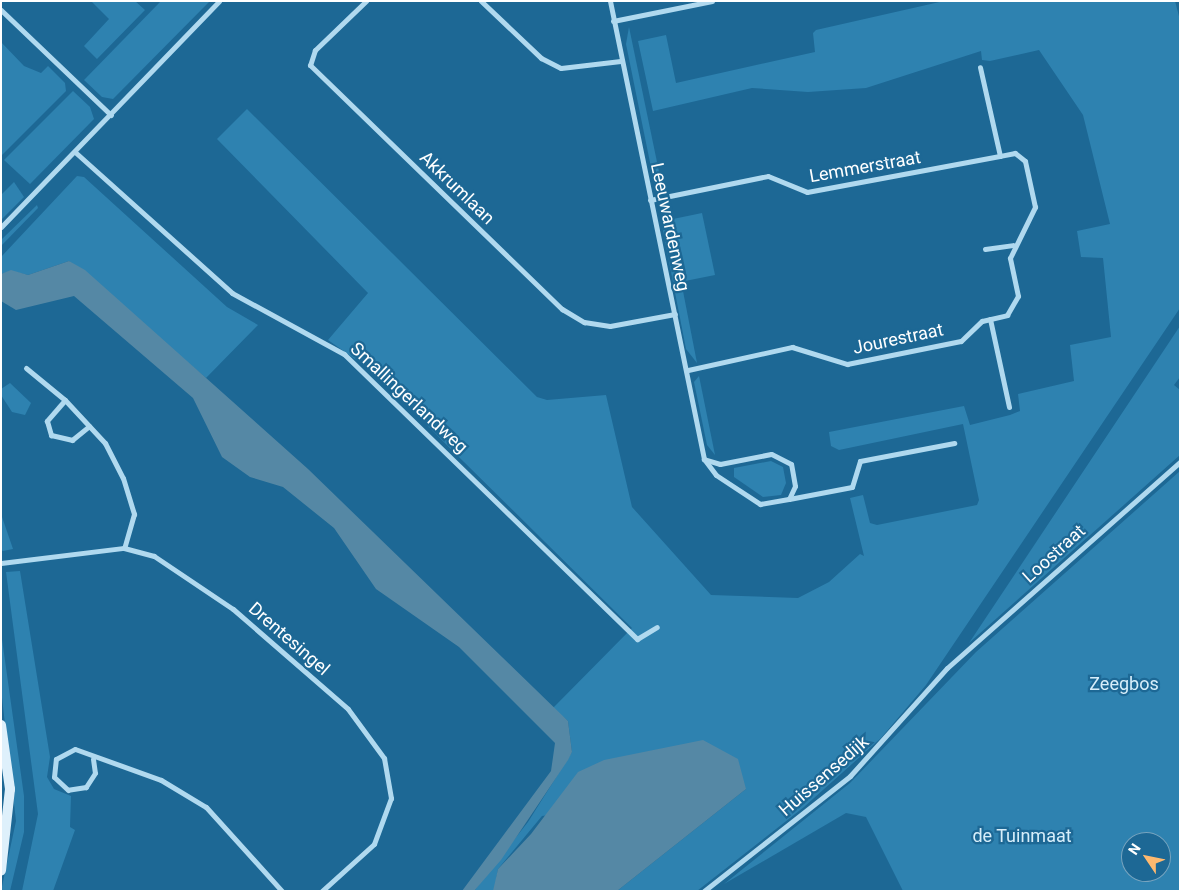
<!DOCTYPE html>
<html>
<head>
<meta charset="utf-8">
<style>
  body { margin:0 }
  #map { position:relative; width:1181px; height:892px; overflow:hidden; background:#1d6895; font-family:Roboto,sans-serif }
  div>[style] { position:absolute }
  .green>* { inset:0; background:#2e82b0 }
  .water>* { inset:0; background:#5588a5 }
  .street>* { height:5px; margin:-2.5px; padding:0 2.5px; transform-origin:2.5px; border-radius:2.5px; background:#b0d9ef }
  .secondary>* { height:10px; margin:-5px; padding:0 5px; transform-origin:5px; border-radius:5px; background:#def0fb }
  span { translate:-50% -50%; white-space:nowrap; text-align:center; line-height:1.15; -webkit-text-stroke:4.5px #1d6895; paint-order:stroke }
  .street-label { font-size:18px; color:#fff }
  .park-label { font-size:18px; color:#d7eefa }
  .frame { position:absolute; inset:0; border:2px solid #fff; pointer-events:none }
  .north { position:absolute; left:1121px; top:832px; width:50px; height:50px; box-sizing:border-box; background:#1d6895; border:1px solid #77a4bf; border-radius:50%; rotate:304deg; font-size:14px; font-weight:700; line-height:20px; text-align:center; color:#fff }
  .north::after { content:''; display:block; margin:auto; width:18px; height:22px; background:#feb96f; clip-path:polygon(50% 0,100% 100%,50% 72%,0 100%) }
</style>
</head>
<body>
<div id="map">
  <div class="green">
    <i style="clip-path:polygon(91px 1px,135px 1px,145px 10px,97px 59px,84px 46px,109px 19px)"></i>
    <i style="clip-path:polygon(161px 1px,210px 1px,113px 99px,102px 97px,84px 80px)"></i>
    <i style="clip-path:polygon(944px 1px,1175px 1px,1180px 20px,1180px 308px,926px 685px,881px 738px,804px 807px,697px 891px,617px 891px,746px 789px,542px 816px,498px 869px,494px 891px,474px 891px,528px 822px,572px 752px,568px 721px,553px 708px,632px 628px,372px 371px,328px 340px,368px 293px,217px 139px,247px 109px,537px 397px,547px 400px,606px 395px,632px 507px,711px 595px,798px 598px,829px 582px,860px 554px,864px 556px,850px 498px,863px 495px,870px 523px,877px 525px,977px 505px,979px 500px,963px 424px,839px 450px,831px 446px,829px 432px,964px 406px,970px 425px,1010px 415px,1020px 411px,1018px 394px,1074px 381px,1070px 345px,1111px 337px,1103px 258px,1081px 257px,1077px 231px,1110px 224px,1083px 115px,1039px 50px,990px 61px,982px 60px,981px 51px,866px 88px,808px 92px,752px 88px,653px 111px,638px 41px,666px 35px,676px 83px,815px 52px,813px 33px,816px 30px)"></i>
    <i style="clip-path:polygon(629px 27px,663px 191px,656px 192px,626px 44px)"></i>
    <i style="clip-path:polygon(1px 42px,24px 66px,41px 73px,48px 66px,65px 83px,66px 91px,1px 156px)"></i>
    <i style="clip-path:polygon(73px 91px,90px 107px,94px 119px,30px 184px,4px 160px)"></i>
    <i style="clip-path:polygon(77px 176px,84px 177px,227px 307px,258px 325px,206px 378px,69px 261px,28px 275px,11px 271px,1px 274px,1px 257px)"></i>
    <i style="clip-path:polygon(14px 182px,24px 197px,1px 220px,1px 195px)"></i>
    <i style="clip-path:polygon(37px 205px,38px 208px,1px 246px,1px 240px)"></i>
    <i style="clip-path:polygon(667px 209px,697px 363px,686px 349px,661px 220px)"></i>
    <i style="clip-path:polygon(702px 213px,715px 275px,685px 281px,673px 219px)"></i>
    <i style="clip-path:polygon(1180px 326px,1180px 377px,1174px 385px,1180px 390px,1180px 455px,969px 643px)"></i>
    <i style="clip-path:polygon(699px 376px,715px 455px,707px 445px,694px 382px)"></i>
    <i style="clip-path:polygon(10px 383px,31px 403px,25px 415px,12px 412px,1px 395px,1px 389px)"></i>
    <i style="clip-path:polygon(771px 461px,783px 467px,786px 483px,781px 495px,763px 497px,734px 477px,734px 468px)"></i>
    <i style="clip-path:polygon(evenodd,1180px 471px,1180px 891px,903px 891px,866px 817px,846px 813px,724px 884px,850px 783px,976px 652px,1180px 471px,1131px 842px,1161px 842px,1161px 872px,1131px 872px,1131px 842px)"></i>
    <i style="clip-path:polygon(1px 514px,13px 549px,3px 551px,1px 550px)"></i>
    <i style="clip-path:polygon(20px 571px,50px 757px,47px 777px,54px 789px,71px 796px,70px 827px,75px 830px,53px 891px,22px 891px,38px 814px,6px 572px)"></i>
    <i style="clip-path:polygon(1px 632px,24px 796px,24px 832px,10px 891px,1px 891px,16px 821px,1px 689px)"></i>
  </div>
  <div class="water">
    <i style="clip-path:polygon(69px 261px,85px 270px,308px 469px,568px 721px,572px 752px,568px 760px,501px 860px,474px 891px,462px 891px,551px 771px,555px 743px,459px 647px,376px 589px,334px 528px,283px 487px,250px 477px,222px 457px,193px 398px,74px 296px,16px 310px,1px 301px,1px 274px,11px 270px,28px 275px)"></i>
    <i style="clip-path:polygon(703px 740px,738px 759px,746px 789px,617px 891px,493px 891px,498px 869px,531px 834px,578px 772px,604px 760px)"></i>
  </div>
  <div class="street">
    <i style="left:366px;top:1px;width:71px;rotate:136.1deg"></i>
    <i style="left:315px;top:50px;width:16px;rotate:108deg"></i>
    <i style="left:310px;top:65px;width:351px;rotate:44.1deg"></i>
    <i style="left:562px;top:309px;width:26px;rotate:31deg"></i>
    <i style="left:584px;top:322px;width:26px;rotate:9deg"></i>
    <i style="left:610px;top:326px;width:66px;rotate:-10.5deg"></i>
    <i style="left:481px;top:1px;width:83px;rotate:43.5deg"></i>
    <i style="left:541px;top:58px;width:22px;rotate:27deg"></i>
    <i style="left:561px;top:68px;width:60px;rotate:-6.7deg"></i>
    <i style="left:610px;top:1px;width:468px;rotate:78.4deg"></i>
    <i style="left:704px;top:459px;width:20px;rotate:53deg"></i>
    <i style="left:716px;top:475px;width:53px;rotate:33.4deg"></i>
    <i style="left:760px;top:504px;width:29px;rotate:-10deg"></i>
    <i style="left:789px;top:499px;width:14px;rotate:-65deg"></i>
    <i style="left:795px;top:486px;width:22px;rotate:-100deg"></i>
    <i style="left:791px;top:464px;width:22px;rotate:-153deg"></i>
    <i style="left:771px;top:454px;width:52px;rotate:168.9deg"></i>
    <i style="left:720px;top:464px;width:17px;rotate:-163deg"></i>
    <i style="left:1px;top:10px;width:152px;rotate:43.7deg"></i>
    <i style="left:613px;top:21px;width:101px;rotate:-11.4deg"></i>
    <i style="left:75px;top:152px;width:211px;rotate:41.9deg"></i>
    <i style="left:232px;top:293px;width:128px;rotate:28.6deg"></i>
    <i style="left:344px;top:354px;width:409px;rotate:44.2deg"></i>
    <i style="left:637px;top:639px;width:23px;rotate:-31deg"></i>
    <i style="left:650px;top:200px;width:120px;rotate:-11.5deg"></i>
    <i style="left:768px;top:176px;width:42px;rotate:22.3deg"></i>
    <i style="left:807px;top:192px;width:196px;rotate:-10.6deg"></i>
    <i style="left:1px;top:227px;width:314px;rotate:-46deg"></i>
    <i style="left:985px;top:249px;width:28px;rotate:-8deg"></i>
    <i style="left:990px;top:319px;width:90px;rotate:77.8deg"></i>
    <i style="left:26px;top:368px;width:50px;rotate:39.4deg"></i>
    <i style="left:65px;top:400px;width:59px;rotate:47.1deg"></i>
    <i style="left:105px;top:443px;width:39px;rotate:63deg"></i>
    <i style="left:123px;top:478px;width:38px;rotate:73deg"></i>
    <i style="left:134px;top:514px;width:35px;rotate:106deg"></i>
    <i style="left:688px;top:370px;width:107px;rotate:-12.5deg"></i>
    <i style="left:792px;top:347px;width:58px;rotate:17.2deg"></i>
    <i style="left:847px;top:364px;width:116px;rotate:-11.4deg"></i>
    <i style="left:961px;top:341px;width:29px;rotate:-44deg"></i>
    <i style="left:982px;top:321px;width:26px;rotate:-13deg"></i>
    <i style="left:1007px;top:315px;width:22px;rotate:-60deg"></i>
    <i style="left:1018px;top:296px;width:39px;rotate:-102deg"></i>
    <i style="left:1010px;top:258px;width:57px;rotate:-63.9deg"></i>
    <i style="left:1035px;top:207px;width:47px;rotate:-102.3deg"></i>
    <i style="left:1025px;top:161px;width:13px;rotate:-141deg"></i>
    <i style="left:1015px;top:153px;width:15px;rotate:169deg"></i>
    <i style="left:1000px;top:156px;width:91px;rotate:-102.7deg"></i>
    <i style="left:65px;top:400px;width:28px;rotate:131deg"></i>
    <i style="left:47px;top:421px;width:15px;rotate:74deg"></i>
    <i style="left:51px;top:435px;width:22px;rotate:13deg"></i>
    <i style="left:72px;top:440px;width:22px;rotate:-39deg"></i>
    <i style="left:789px;top:499px;width:64px;rotate:-10.8deg"></i>
    <i style="left:852px;top:487px;width:27px;rotate:-73deg"></i>
    <i style="left:860px;top:461px;width:96px;rotate:-10.8deg"></i>
    <i style="left:1px;top:563px;width:124px;rotate:-7deg"></i>
    <i style="left:124px;top:548px;width:31px;rotate:15deg"></i>
    <i style="left:154px;top:556px;width:95px;rotate:33.9deg"></i>
    <i style="left:233px;top:609px;width:152px;rotate:41deg"></i>
    <i style="left:348px;top:709px;width:61px;rotate:53.7deg"></i>
    <i style="left:384px;top:758px;width:41px;rotate:80.1deg"></i>
    <i style="left:391px;top:798px;width:49px;rotate:110.3deg"></i>
    <i style="left:374px;top:844px;width:70px;rotate:137.9deg"></i>
    <i style="left:93px;top:759px;width:14px;rotate:82deg"></i>
    <i style="left:95px;top:773px;width:17px;rotate:123deg"></i>
    <i style="left:86px;top:787px;width:18px;rotate:171deg"></i>
    <i style="left:68px;top:790px;width:19px;rotate:-137deg"></i>
    <i style="left:54px;top:777px;width:18px;rotate:-84deg"></i>
    <i style="left:56px;top:759px;width:21px;rotate:-28deg"></i>
    <i style="left:75px;top:749px;width:91px;rotate:19.8deg"></i>
    <i style="left:161px;top:780px;width:52px;rotate:31deg"></i>
    <i style="left:206px;top:807px;width:113px;rotate:47.9deg"></i>
    <i style="left:704px;top:891px;width:186px;rotate:-38.2deg"></i>
    <i style="left:850px;top:776px;width:145px;rotate:-48.1deg"></i>
    <i style="left:947px;top:668px;width:311px;rotate:-41.5deg"></i>
  </div>
  <div class="secondary">
    <i style="left:1px;top:725px;width:65px;rotate:82deg"></i>
    <i style="left:10px;top:789px;width:82px;rotate:96.3deg"></i>
  </div>
  <div class="street-label">
    <span style="left:865px;top:167px;rotate:-10deg">Lemmerstraat</span>
    <span style="left:457px;top:188px;rotate:44deg">Akkrumlaan</span>
    <span style="left:670px;top:227px;rotate:78deg">Leeuwardenweg</span>
    <span style="left:898px;top:339px;rotate:-12deg">Jourestraat</span>
    <span style="left:409px;top:398px;rotate:43deg">Smallingerlandweg</span>
    <span style="left:1054px;top:554px;rotate:-42deg">Loostraat</span>
    <span style="left:289px;top:639px;rotate:41deg">Drentesingel</span>
    <span style="left:824px;top:776px;rotate:-41deg">Huissensedijk</span>
  </div>
  <div class="park-label">
    <span style="left:1124px;top:684px">Zeegbos</span>
    <span style="left:1022px;top:836px">de Tuinmaat</span>
  </div>
  <div class="frame"></div>
  <div class="north">N</div>
</div>
</body>
</html>
